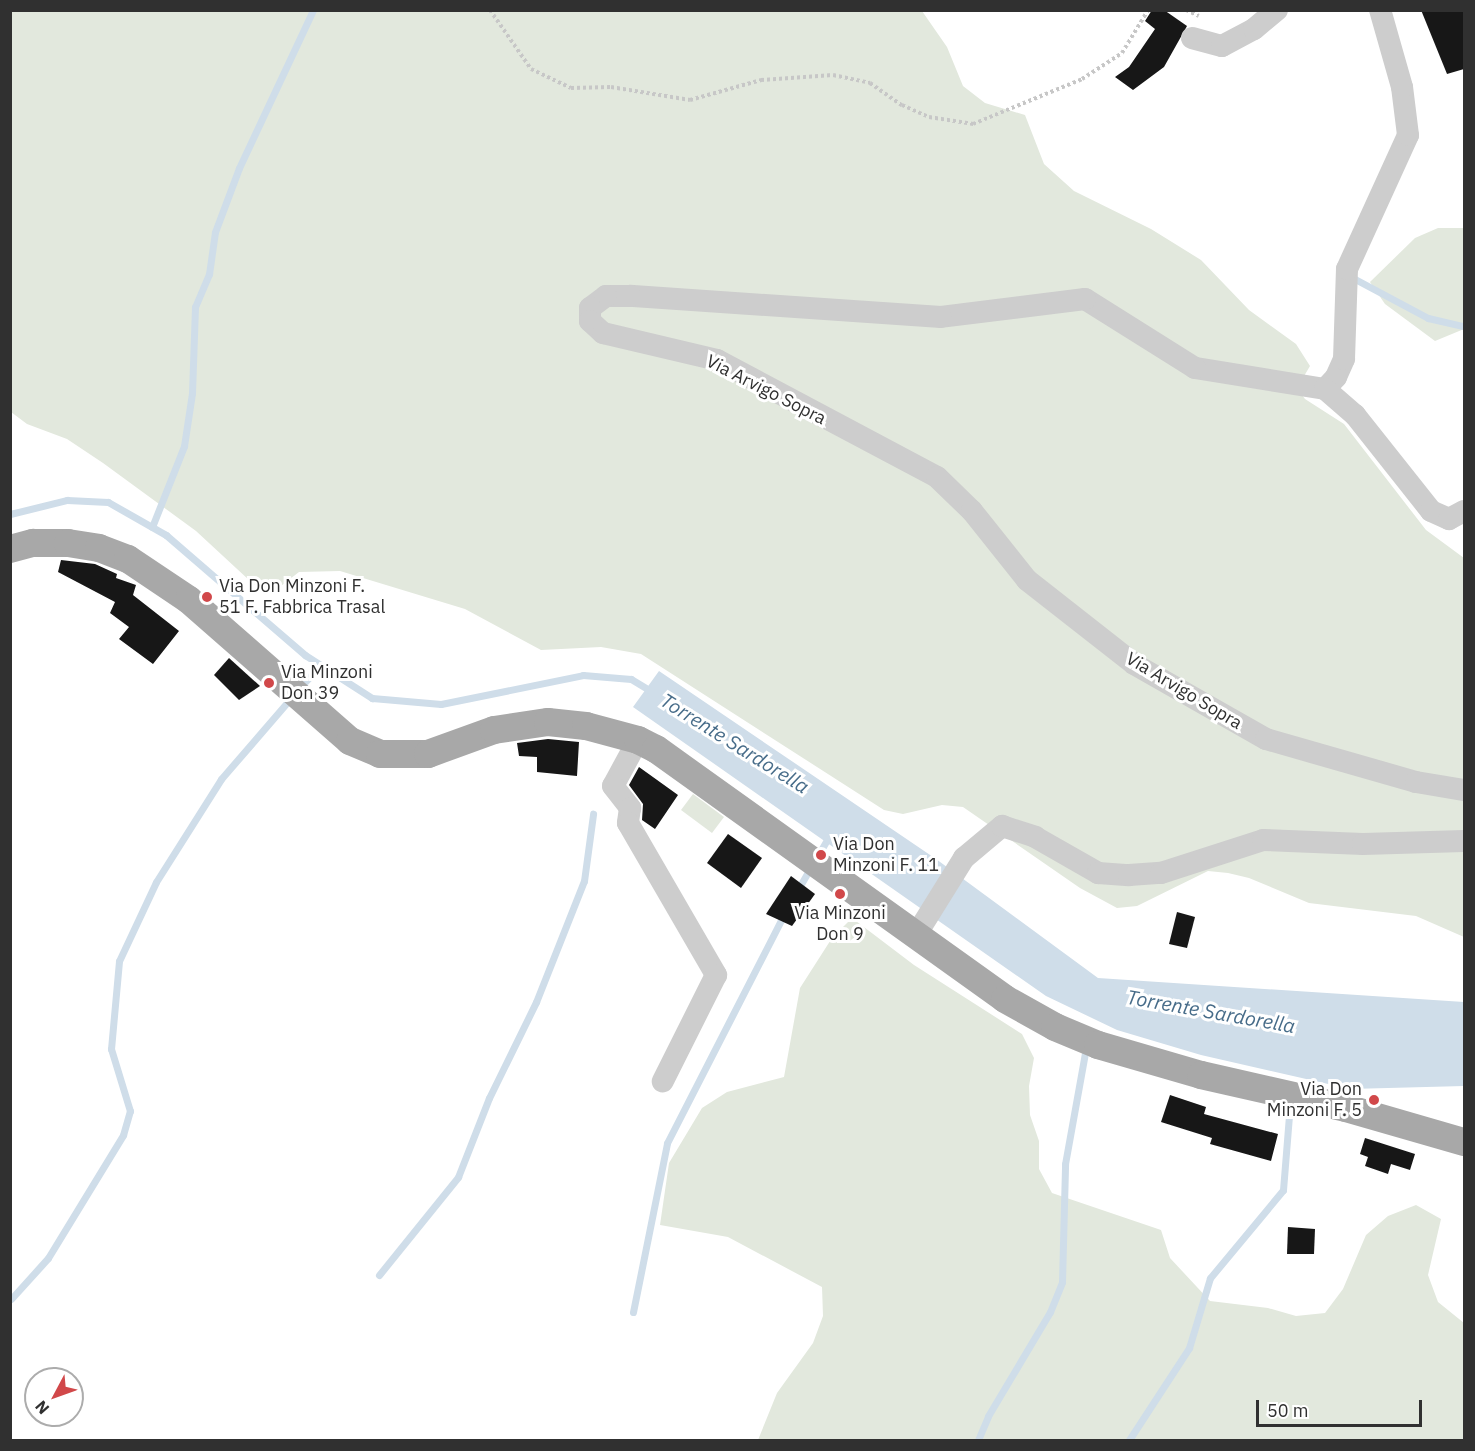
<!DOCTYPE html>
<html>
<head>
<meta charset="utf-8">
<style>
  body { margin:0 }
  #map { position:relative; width:1475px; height:1451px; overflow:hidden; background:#fff; font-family:"IBM Plex Sans",sans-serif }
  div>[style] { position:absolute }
  .green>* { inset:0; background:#e2e8dd }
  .water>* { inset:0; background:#cfdde9 }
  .stream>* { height:7px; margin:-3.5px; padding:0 3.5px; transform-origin:3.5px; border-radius:3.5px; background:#cfdde9 }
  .building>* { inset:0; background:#171717 }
  .path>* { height:4px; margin-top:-2px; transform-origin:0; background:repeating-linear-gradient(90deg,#c7c7c7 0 3px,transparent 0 6px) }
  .minor>* { height:22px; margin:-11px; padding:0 11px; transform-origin:11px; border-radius:11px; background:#cdcdcd }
  .major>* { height:28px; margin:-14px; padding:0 14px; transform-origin:14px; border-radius:14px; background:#a8a8a8 }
  .dots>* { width:16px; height:16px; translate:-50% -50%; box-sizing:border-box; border:3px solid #fff; border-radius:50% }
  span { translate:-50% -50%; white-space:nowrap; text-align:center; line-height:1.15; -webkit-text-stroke:6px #fff; paint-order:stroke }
  .street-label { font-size:18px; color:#303030 }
  .poi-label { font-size:18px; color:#303030 }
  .left { translate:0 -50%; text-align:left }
  .right { translate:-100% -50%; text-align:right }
  .water-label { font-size:20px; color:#476c89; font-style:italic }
  .frame { position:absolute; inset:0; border:12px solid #303030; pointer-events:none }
  .north { position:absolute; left:24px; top:1367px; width:60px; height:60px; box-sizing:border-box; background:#fff; border:2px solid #acacac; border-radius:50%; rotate:229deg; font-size:16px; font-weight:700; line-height:24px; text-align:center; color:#303030 }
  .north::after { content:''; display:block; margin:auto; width:21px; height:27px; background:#d1484a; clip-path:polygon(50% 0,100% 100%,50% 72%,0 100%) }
  .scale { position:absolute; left:1256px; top:1400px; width:166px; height:27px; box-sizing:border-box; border:3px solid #303030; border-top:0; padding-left:8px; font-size:18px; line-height:21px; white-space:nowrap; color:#303030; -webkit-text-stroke:4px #fff; paint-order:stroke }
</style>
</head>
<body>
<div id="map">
  <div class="green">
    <i style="clip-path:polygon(11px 11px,922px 11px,947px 47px,963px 86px,985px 103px,1025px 115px,1044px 164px,1074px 191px,1151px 229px,1201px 260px,1249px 310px,1296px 344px,1310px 366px,1297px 388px,1305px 399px,1344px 424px,1426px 530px,1464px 558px,1464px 937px,1416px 916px,1309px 903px,1249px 878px,1228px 873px,1208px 871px,1137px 906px,1117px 908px,1080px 888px,963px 807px,942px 805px,903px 814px,884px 810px,641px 654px,601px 647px,541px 650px,465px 609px,340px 571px,299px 572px,281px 586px,261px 591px,196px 531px,103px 463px,67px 439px,27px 424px,11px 412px)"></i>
    <i style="clip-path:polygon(1438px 228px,1464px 228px,1464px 329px,1435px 341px,1385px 304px,1370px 282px,1415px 238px)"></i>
    <i style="clip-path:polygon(693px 794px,724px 817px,712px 833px,681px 810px)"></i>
    <i style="clip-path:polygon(852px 918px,914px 965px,1022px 1034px,1034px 1058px,1029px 1086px,1030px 1115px,1039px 1141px,1039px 1169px,1052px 1193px,1161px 1230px,1170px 1258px,1210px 1301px,1268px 1308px,1296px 1316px,1325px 1313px,1343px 1289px,1366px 1235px,1388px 1216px,1416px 1205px,1441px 1219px,1428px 1275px,1438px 1302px,1464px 1323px,1464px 1440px,758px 1440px,777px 1393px,813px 1343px,823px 1316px,822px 1287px,728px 1237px,660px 1225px,669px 1163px,702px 1108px,727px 1092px,784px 1077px,800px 988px,832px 938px)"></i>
  </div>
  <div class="water">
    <i style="clip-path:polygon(659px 671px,936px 859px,1098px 978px,1464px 1002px,1464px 1086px,1350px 1089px,1201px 1055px,1117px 1030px,1046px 996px,633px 707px)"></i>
  </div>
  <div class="stream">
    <i style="left:1353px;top:278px;width:85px;rotate:28.1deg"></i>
    <i style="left:1428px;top:318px;width:37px;rotate:13deg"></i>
    <i style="left:10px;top:514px;width:59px;rotate:-13.8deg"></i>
    <i style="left:67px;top:500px;width:41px;rotate:2.8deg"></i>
    <i style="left:108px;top:502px;width:67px;rotate:29.6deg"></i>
    <i style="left:166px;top:535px;width:184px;rotate:40.8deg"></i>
    <i style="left:305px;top:655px;width:80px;rotate:32.7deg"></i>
    <i style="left:372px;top:698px;width:69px;rotate:5deg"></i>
    <i style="left:441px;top:704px;width:145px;rotate:-11.5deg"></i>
    <i style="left:583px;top:675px;width:48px;rotate:4.8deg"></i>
    <i style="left:631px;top:679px;width:26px;rotate:31deg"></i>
    <i style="left:152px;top:527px;width:87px;rotate:-68.4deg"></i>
    <i style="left:184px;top:446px;width:54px;rotate:-81.4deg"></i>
    <i style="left:192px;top:393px;width:86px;rotate:-88deg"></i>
    <i style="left:195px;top:307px;width:36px;rotate:-67deg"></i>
    <i style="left:209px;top:274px;width:42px;rotate:-81.9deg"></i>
    <i style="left:215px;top:232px;width:68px;rotate:-69.4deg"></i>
    <i style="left:239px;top:168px;width:174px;rotate:-64.9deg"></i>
    <i style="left:300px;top:687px;width:30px;rotate:-46deg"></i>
    <i style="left:817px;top:857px;width:24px;rotate:-60deg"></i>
    <i style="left:797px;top:891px;width:28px;rotate:-60deg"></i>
    <i style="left:379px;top:1275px;width:126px;rotate:-51.1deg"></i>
    <i style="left:458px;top:1177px;width:85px;rotate:-68.6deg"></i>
    <i style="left:489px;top:1098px;width:107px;rotate:-63.9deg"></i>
    <i style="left:536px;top:1002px;width:130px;rotate:-68.4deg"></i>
    <i style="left:584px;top:881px;width:68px;rotate:-82.3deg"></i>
    <i style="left:11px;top:1299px;width:55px;rotate:-47.9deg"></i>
    <i style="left:48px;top:1258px;width:144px;rotate:-58.6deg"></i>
    <i style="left:123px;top:1135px;width:25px;rotate:-74deg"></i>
    <i style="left:130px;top:1111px;width:65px;rotate:-107deg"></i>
    <i style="left:111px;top:1049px;width:88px;rotate:-84.8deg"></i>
    <i style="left:119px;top:961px;width:87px;rotate:-64.9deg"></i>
    <i style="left:156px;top:882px;width:122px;rotate:-57.7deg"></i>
    <i style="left:221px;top:779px;width:107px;rotate:-49.2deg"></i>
    <i style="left:633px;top:1312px;width:172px;rotate:-78.6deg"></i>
    <i style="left:667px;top:1143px;width:257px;rotate:-62.9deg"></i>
    <i style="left:978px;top:1440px;width:26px;rotate:-67deg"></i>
    <i style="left:988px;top:1416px;width:121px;rotate:-59.2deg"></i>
    <i style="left:1050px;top:1312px;width:32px;rotate:-68deg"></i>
    <i style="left:1062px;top:1282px;width:118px;rotate:-88.5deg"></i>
    <i style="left:1065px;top:1164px;width:119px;rotate:-79.8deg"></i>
    <i style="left:1129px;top:1440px;width:110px;rotate:-56.9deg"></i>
    <i style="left:1189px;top:1348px;width:73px;rotate:-73.3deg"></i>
    <i style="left:1210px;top:1278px;width:114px;rotate:-50.3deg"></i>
    <i style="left:1283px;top:1190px;width:87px;rotate:-85.4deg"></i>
  </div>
  <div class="building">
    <i style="clip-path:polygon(1152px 10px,1164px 10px,1187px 26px,1164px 67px,1133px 90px,1115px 77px,1129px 67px,1155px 29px,1145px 21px)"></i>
    <i style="clip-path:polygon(1421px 10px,1464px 10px,1464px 69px,1447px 74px)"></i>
    <i style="clip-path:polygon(61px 560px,95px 564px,117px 574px,116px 578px,136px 585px,133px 595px,179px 631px,153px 664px,119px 639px,129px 627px,110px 613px,115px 602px,58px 572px)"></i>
    <i style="clip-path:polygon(229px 658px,260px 686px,239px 700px,214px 675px)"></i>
    <i style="clip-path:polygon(548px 739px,579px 742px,577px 776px,537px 772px,537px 757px,519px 756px,517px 743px)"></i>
    <i style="clip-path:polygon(639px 767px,678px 795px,655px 829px,642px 820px,643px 804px,629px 785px)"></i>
    <i style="clip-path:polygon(728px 834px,762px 858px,741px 888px,707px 863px)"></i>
    <i style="clip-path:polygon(791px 876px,815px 894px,792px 926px,766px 914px)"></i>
    <i style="clip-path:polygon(1177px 912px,1195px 917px,1187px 948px,1169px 944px)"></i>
    <i style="clip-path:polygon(1170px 1095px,1206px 1107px,1204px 1114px,1278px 1134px,1271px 1161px,1210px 1144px,1212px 1138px,1161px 1122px)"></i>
    <i style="clip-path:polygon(1365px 1138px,1415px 1154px,1410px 1170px,1391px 1164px,1388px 1174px,1365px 1166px,1368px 1157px,1360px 1154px)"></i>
    <i style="clip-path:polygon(1288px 1227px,1315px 1229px,1314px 1254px,1287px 1254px)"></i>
  </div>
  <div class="path">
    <i style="left:490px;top:10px;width:72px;rotate:55.2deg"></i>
    <i style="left:531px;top:69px;width:44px;rotate:25.4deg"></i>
    <i style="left:571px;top:88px;width:40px;rotate:-1.4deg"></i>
    <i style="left:611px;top:87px;width:80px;rotate:9.3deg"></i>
    <i style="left:690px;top:100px;width:74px;rotate:-15.7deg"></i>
    <i style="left:761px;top:80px;width:72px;rotate:-4deg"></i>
    <i style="left:833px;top:75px;width:38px;rotate:12deg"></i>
    <i style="left:870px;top:83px;width:39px;rotate:35deg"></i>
    <i style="left:902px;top:105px;width:30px;rotate:24deg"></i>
    <i style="left:929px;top:117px;width:45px;rotate:9deg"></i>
    <i style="left:973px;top:124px;width:118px;rotate:-22.4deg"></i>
    <i style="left:1082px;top:79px;width:48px;rotate:-33deg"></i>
    <i style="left:1122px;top:53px;width:50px;rotate:-58.8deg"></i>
    <i style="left:1186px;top:10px;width:14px;rotate:25deg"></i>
  </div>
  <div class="minor">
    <i style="left:1192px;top:38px;width:31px;rotate:15deg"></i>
    <i style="left:1222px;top:46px;width:36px;rotate:-28deg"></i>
    <i style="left:1254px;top:29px;width:30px;rotate:-40deg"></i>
    <i style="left:1325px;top:389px;width:132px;rotate:-170.8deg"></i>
    <i style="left:1195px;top:368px;width:130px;rotate:-147.9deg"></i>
    <i style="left:1085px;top:299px;width:145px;rotate:172.9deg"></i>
    <i style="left:941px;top:317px;width:312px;rotate:-176.1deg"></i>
    <i style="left:630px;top:296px;width:24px;rotate:180deg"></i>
    <i style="left:606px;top:296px;width:20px;rotate:143deg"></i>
    <i style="left:590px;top:308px;width:13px;rotate:90deg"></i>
    <i style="left:590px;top:321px;width:18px;rotate:43deg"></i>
    <i style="left:603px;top:333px;width:117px;rotate:13.3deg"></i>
    <i style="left:717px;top:360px;width:249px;rotate:28deg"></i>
    <i style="left:937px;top:477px;width:49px;rotate:44.2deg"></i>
    <i style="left:972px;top:511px;width:88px;rotate:51.4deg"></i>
    <i style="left:1027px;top:580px;width:136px;rotate:38.1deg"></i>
    <i style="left:1134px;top:664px;width:152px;rotate:29.6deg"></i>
    <i style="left:1266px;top:739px;width:156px;rotate:16deg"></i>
    <i style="left:1416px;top:782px;width:49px;rotate:9.5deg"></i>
    <i style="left:1325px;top:389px;width:16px;rotate:-47deg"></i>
    <i style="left:1336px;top:377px;width:20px;rotate:-66deg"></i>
    <i style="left:1344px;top:359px;width:90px;rotate:-88.1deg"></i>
    <i style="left:1347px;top:269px;width:147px;rotate:-65.5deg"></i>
    <i style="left:1408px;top:135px;width:48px;rotate:-97.1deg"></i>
    <i style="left:1402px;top:87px;width:80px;rotate:-105.9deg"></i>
    <i style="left:1325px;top:389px;width:40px;rotate:41deg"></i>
    <i style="left:1355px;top:415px;width:122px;rotate:51.6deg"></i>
    <i style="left:1431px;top:511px;width:20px;rotate:24deg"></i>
    <i style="left:1449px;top:519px;width:17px;rotate:-28deg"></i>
    <i style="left:638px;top:740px;width:52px;rotate:118.5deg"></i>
    <i style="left:613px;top:786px;width:28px;rotate:52deg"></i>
    <i style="left:630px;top:808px;width:15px;rotate:98deg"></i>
    <i style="left:628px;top:823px;width:176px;rotate:59.9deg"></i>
    <i style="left:716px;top:975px;width:119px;rotate:116.6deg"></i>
    <i style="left:916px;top:935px;width:91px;rotate:-58.1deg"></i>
    <i style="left:964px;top:858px;width:50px;rotate:-40.1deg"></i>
    <i style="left:1002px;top:826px;width:35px;rotate:18deg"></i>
    <i style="left:1035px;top:837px;width:73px;rotate:29.7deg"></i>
    <i style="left:1098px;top:873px;width:31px;rotate:4deg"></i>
    <i style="left:1129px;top:875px;width:32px;rotate:-4deg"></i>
    <i style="left:1161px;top:873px;width:107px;rotate:-17.9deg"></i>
    <i style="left:1263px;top:840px;width:100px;rotate:2.3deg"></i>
    <i style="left:1363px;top:844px;width:101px;rotate:-1.7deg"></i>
  </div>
  <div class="major">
    <i style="left:10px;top:549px;width:24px;rotate:-15deg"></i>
    <i style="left:33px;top:543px;width:35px"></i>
    <i style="left:68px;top:543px;width:31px;rotate:9deg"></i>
    <i style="left:99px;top:548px;width:31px;rotate:21deg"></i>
    <i style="left:128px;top:559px;width:73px;rotate:33.9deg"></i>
    <i style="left:189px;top:600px;width:214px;rotate:41.2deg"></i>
    <i style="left:350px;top:741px;width:33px;rotate:23deg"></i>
    <i style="left:380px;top:754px;width:48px"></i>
    <i style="left:428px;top:754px;width:70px;rotate:-20deg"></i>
    <i style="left:494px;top:730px;width:55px;rotate:-8.4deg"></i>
    <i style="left:548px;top:722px;width:38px;rotate:6deg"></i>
    <i style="left:586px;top:726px;width:54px;rotate:15.1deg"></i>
    <i style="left:638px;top:740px;width:20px;rotate:27deg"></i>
    <i style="left:656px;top:749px;width:429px;rotate:35.6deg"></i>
    <i style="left:1005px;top:999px;width:57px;rotate:29.2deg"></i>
    <i style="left:1055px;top:1027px;width:47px;rotate:22.7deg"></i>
    <i style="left:1098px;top:1045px;width:107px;rotate:16.2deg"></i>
    <i style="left:1201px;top:1075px;width:149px;rotate:12.8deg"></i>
    <i style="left:1346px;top:1108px;width:123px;rotate:16.1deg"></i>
  </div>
  <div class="dots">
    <i style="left:207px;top:597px;background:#d1484a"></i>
    <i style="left:269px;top:683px;background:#d1484a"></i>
    <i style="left:821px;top:855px;background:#d1484a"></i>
    <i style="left:840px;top:894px;background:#d1484a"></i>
    <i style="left:1374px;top:1100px;background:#d1484a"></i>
  </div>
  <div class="street-label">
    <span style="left:766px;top:390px;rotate:27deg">Via Arvigo Sopra</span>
    <span style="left:1184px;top:691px;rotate:31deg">Via Arvigo Sopra</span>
  </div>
  <div class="poi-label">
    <span class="left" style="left:219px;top:597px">Via Don Minzoni F.<br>51 F. Fabbrica Trasal</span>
    <span class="left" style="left:281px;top:683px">Via Minzoni<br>Don 39</span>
    <span class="left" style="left:833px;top:855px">Via Don<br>Minzoni F. 11</span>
    <span style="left:840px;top:924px">Via Minzoni<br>Don 9</span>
    <span class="right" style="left:1362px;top:1100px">Via Don<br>Minzoni F. 5</span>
  </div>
  <div class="water-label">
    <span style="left:735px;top:743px;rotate:32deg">Torrente Sardorella</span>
    <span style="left:1211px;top:1011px;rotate:10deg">Torrente Sardorella</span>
  </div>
  <div class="frame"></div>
  <div class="north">N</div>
  <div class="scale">50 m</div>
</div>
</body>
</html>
